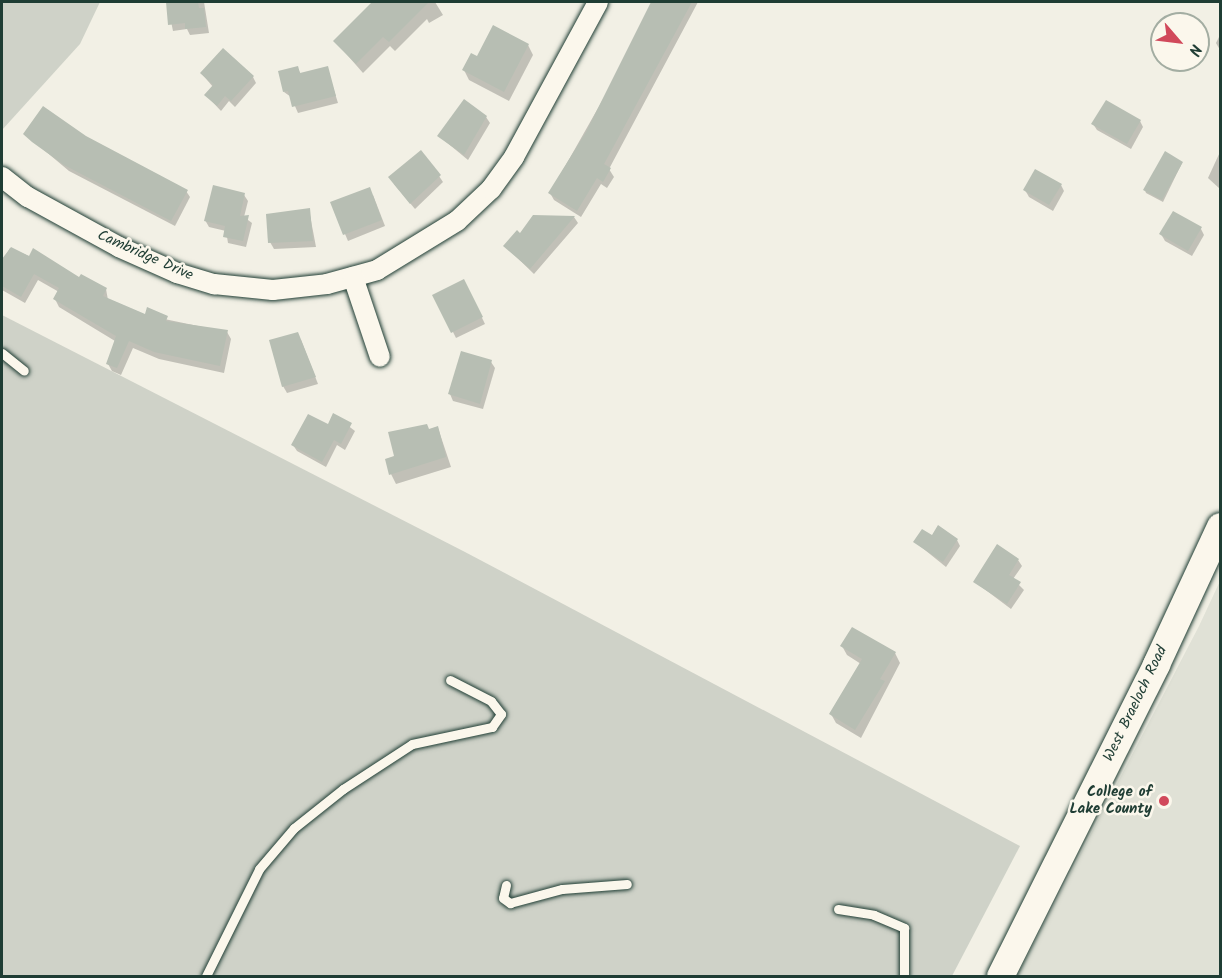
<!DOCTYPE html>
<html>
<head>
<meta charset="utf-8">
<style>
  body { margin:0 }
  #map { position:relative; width:1222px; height:978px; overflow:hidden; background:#f2f0e5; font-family:Kalam,sans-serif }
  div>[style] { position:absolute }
  .built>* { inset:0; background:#e0e1d6 }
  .green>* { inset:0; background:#cfd2c8 }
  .shadow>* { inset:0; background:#0003 }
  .building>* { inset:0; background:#b7beb3 }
  .roads { filter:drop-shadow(0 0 2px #1f3d34) drop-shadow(0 0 2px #1f3d34) }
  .lane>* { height:9px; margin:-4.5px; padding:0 4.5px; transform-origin:4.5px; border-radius:4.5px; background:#fbf7ec }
  .street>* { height:20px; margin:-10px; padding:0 10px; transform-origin:10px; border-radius:10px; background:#fbf7ec }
  .secondary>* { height:27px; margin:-13.5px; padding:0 13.5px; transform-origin:13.5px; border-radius:13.5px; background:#fbf7ec }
  .dots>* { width:16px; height:16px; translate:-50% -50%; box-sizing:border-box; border:3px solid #fbf7ec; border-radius:50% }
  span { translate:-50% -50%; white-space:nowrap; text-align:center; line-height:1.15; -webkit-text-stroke:5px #fbf7ec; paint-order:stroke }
  .street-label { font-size:15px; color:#1f3d34 }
  .poi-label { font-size:15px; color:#1f3d34; font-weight:700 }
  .right { translate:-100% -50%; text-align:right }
  .frame { position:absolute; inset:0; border:3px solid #1f3d34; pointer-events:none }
  .north { position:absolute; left:1150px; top:12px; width:60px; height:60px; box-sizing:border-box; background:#fbf7ec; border:2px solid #a3ada2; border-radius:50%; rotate:118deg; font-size:16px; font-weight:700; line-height:24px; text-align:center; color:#1f3d34 }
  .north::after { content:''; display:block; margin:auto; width:21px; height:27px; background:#d1495b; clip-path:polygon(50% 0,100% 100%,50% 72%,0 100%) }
</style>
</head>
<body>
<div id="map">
  <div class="built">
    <i style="clip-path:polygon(1220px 581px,1220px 976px,1017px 976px,1199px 626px)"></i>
  </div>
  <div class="green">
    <i style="clip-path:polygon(2px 2px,100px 2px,80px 44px,2px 130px)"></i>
    <i style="clip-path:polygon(2px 315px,465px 552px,1020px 846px,952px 976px,2px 976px)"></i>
  </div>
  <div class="shadow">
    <i style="clip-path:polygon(167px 2px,204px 2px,209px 33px,190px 35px,187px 29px,173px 31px)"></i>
    <i style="clip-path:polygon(374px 2px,435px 2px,443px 15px,429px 23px,427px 19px,395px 51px,390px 46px,363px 73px,335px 41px)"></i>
    <i style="clip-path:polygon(658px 2px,698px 2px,609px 169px,614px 177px,607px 188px,601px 184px,581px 217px,554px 200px,550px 193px)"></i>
    <i style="clip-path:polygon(1220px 35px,1220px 50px,1216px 43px)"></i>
    <i style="clip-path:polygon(528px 45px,533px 55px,509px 101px,469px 80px,464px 70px,478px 58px)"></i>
    <i style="clip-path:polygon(297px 68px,301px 74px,327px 68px,338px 103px,298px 113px,291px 97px,284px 92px)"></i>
    <i style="clip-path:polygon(202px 74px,253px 77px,256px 83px,235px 107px,229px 101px,221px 111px,206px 95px,213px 87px)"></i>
    <i style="clip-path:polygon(486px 117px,490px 123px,468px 160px,439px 136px)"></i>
    <i style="clip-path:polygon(1140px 121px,1143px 127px,1131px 149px,1097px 130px,1093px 124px)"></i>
    <i style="clip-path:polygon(25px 134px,85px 137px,186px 191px,190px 197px,175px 226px,69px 171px)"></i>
    <i style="clip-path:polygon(1220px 152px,1220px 189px,1208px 178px)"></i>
    <i style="clip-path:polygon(1182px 163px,1163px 202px,1146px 193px,1145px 190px)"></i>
    <i style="clip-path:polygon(439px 176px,443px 182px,415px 209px,394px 184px)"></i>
    <i style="clip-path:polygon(1061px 185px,1064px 191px,1053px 211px,1029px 197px,1025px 190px)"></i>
    <i style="clip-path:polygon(244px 195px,248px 201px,244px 217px,252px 223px,246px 247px,228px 243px,226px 231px,209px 227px,205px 220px)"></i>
    <i style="clip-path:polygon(373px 195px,385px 226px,348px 241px,345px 234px)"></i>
    <i style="clip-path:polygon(309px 210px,316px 247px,274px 249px,270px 242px)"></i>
    <i style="clip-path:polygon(534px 216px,574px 217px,578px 223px,534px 274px,505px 246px,520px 235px)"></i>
    <i style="clip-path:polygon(1201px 229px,1204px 235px,1192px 256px,1165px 241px,1161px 234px)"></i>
    <i style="clip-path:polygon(10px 248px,106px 289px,108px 300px,145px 315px,227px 332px,231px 339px,224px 373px,159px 359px,133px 348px,121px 375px,112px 371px,108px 364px,115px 341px,59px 307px,55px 299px,59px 292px,38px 280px,25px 303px,2px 290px,2px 262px)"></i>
    <i style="clip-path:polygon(467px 287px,485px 324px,456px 338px,453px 332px)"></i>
    <i style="clip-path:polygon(301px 340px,318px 384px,287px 393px,283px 386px)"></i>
    <i style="clip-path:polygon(491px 362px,495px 368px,483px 409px,453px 401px,450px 394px)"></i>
    <i style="clip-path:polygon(334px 415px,355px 431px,345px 450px,337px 445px,326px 467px,297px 451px,293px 445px,328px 426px)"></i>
    <i style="clip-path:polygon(438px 428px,451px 467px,396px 484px,391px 474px,396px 457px,429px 430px)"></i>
    <i style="clip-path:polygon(957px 540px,960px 546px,946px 567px,915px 542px)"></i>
    <i style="clip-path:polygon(1018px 560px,1022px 566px,1013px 579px,1024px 590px,1011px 609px,975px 582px)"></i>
    <i style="clip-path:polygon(842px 646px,895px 653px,900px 663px,861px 738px,836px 723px,831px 714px,861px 664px,847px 655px)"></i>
  </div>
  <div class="building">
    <i style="clip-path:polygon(166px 2px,198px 2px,199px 8px,204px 8px,206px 27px,185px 29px,185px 23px,168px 25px)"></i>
    <i style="clip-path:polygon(372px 2px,429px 2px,389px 42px,383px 37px,356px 64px,333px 41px)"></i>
    <i style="clip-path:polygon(651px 2px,692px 2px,604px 164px,611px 168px,603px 182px,597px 178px,577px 211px,548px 193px,586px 132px)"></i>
    <i style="clip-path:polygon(493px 25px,529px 44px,504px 92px,462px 70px,471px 53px,477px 56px)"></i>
    <i style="clip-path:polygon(223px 48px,254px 76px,231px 101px,225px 96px,217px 106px,204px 95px,213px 85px,200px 73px)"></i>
    <i style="clip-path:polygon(298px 66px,300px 73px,328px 66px,336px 96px,292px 107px,288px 91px,283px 92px,278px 71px)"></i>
    <i style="clip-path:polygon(464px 99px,487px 116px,464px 155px,437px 136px)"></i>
    <i style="clip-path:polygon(1106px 100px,1141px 120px,1127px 144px,1091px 124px)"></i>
    <i style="clip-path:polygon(43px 106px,86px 136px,188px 190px,171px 221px,64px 165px,32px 142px,23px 134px)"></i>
    <i style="clip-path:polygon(421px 150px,441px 175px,410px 204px,388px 177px)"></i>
    <i style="clip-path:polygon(1165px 151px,1183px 162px,1162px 200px,1143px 190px)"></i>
    <i style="clip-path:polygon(1035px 169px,1062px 184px,1049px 205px,1023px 190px)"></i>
    <i style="clip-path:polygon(213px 185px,245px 193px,240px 216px,249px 215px,243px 241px,223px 237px,225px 226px,204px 221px)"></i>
    <i style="clip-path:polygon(370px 187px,382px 220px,343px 235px,330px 202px)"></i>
    <i style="clip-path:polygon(310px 208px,313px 241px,268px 243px,266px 214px)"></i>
    <i style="clip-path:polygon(1173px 211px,1202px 227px,1188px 251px,1159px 234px)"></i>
    <i style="clip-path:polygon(533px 215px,575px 216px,530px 269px,503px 246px,517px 230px,520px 233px)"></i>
    <i style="clip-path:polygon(11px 247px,29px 256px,33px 248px,79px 277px,81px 274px,107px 288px,103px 296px,145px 314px,147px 307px,168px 316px,166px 321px,228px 330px,220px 366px,154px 352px,129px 341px,117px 368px,106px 364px,116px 336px,53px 299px,59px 288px,34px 274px,21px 297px,2px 286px,2px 259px)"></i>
    <i style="clip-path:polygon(464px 279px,483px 317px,451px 333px,432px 295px)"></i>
    <i style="clip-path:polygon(298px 332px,316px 377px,282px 387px,269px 340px)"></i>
    <i style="clip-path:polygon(461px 351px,492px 360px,480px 404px,448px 394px)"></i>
    <i style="clip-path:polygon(333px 413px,352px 423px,341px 444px,334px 440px,322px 462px,291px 445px,308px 414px,328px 424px)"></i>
    <i style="clip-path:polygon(427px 424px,429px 429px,438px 426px,446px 457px,389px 475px,385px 459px,394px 456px,388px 432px)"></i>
    <i style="clip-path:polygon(938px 525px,958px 539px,943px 562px,913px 542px,922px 529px,932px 535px)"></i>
    <i style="clip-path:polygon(997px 544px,1019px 559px,1009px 575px,1021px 582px,1007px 604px,973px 582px)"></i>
    <i style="clip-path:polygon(852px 627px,896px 652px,880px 679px,885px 681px,855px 730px,829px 714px,862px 659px,840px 646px)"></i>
  </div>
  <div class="roads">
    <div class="lane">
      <i style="left:2px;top:353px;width:28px;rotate:39deg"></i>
      <i style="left:506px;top:885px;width:13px;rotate:103deg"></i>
      <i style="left:503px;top:898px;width:9px;rotate:36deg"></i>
      <i style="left:510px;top:903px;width:54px;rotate:-15.1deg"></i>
      <i style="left:562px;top:889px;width:65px;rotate:-4.4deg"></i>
      <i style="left:838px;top:909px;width:36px;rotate:9deg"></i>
      <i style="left:874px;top:915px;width:33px;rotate:23deg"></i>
      <i style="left:904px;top:928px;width:48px;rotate:90deg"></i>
      <i style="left:206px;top:976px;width:119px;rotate:-63.6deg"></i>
      <i style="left:259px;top:869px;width:54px;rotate:-49.5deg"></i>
      <i style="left:294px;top:828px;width:63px;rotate:-38.5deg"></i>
      <i style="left:343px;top:789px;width:82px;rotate:-33.1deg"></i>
      <i style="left:412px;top:744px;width:82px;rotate:-12deg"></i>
      <i style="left:492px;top:727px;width:16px;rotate:-55deg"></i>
      <i style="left:501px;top:714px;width:16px;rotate:-128deg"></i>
      <i style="left:491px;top:701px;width:46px;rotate:-152.9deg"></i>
    </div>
    <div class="street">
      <i style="left:2px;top:177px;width:33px;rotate:38deg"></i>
      <i style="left:28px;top:197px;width:104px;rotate:28.8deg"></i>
      <i style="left:119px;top:247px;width:64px;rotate:24.1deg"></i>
      <i style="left:177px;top:273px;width:39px;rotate:17deg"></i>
      <i style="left:214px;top:284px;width:59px;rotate:5.8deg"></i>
      <i style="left:273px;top:290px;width:54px;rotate:-6.3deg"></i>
      <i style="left:327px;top:284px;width:52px;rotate:-15.6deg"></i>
      <i style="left:377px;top:270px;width:94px;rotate:-31.5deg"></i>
      <i style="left:457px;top:221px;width:47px;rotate:-43.3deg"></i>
      <i style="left:491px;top:189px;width:39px;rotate:-54deg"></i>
      <i style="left:514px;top:157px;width:176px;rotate:-61.5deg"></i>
      <i style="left:353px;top:277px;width:84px;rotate:71.4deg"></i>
    </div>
    <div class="secondary">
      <i style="left:1000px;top:976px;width:349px;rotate:-63.4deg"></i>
      <i style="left:1156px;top:664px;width:152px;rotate:-65.1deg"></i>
    </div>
  </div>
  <div class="dots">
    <i style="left:1164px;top:801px;background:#d1495b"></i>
  </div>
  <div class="street-label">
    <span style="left:145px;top:256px;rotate:24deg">Cambridge Drive</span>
    <span style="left:1136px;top:704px;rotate:-64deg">West Braeloch Road</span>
  </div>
  <div class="poi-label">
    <span class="right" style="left:1152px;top:801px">College of<br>Lake County</span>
  </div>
  <div class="frame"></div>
  <div class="north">N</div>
</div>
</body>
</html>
